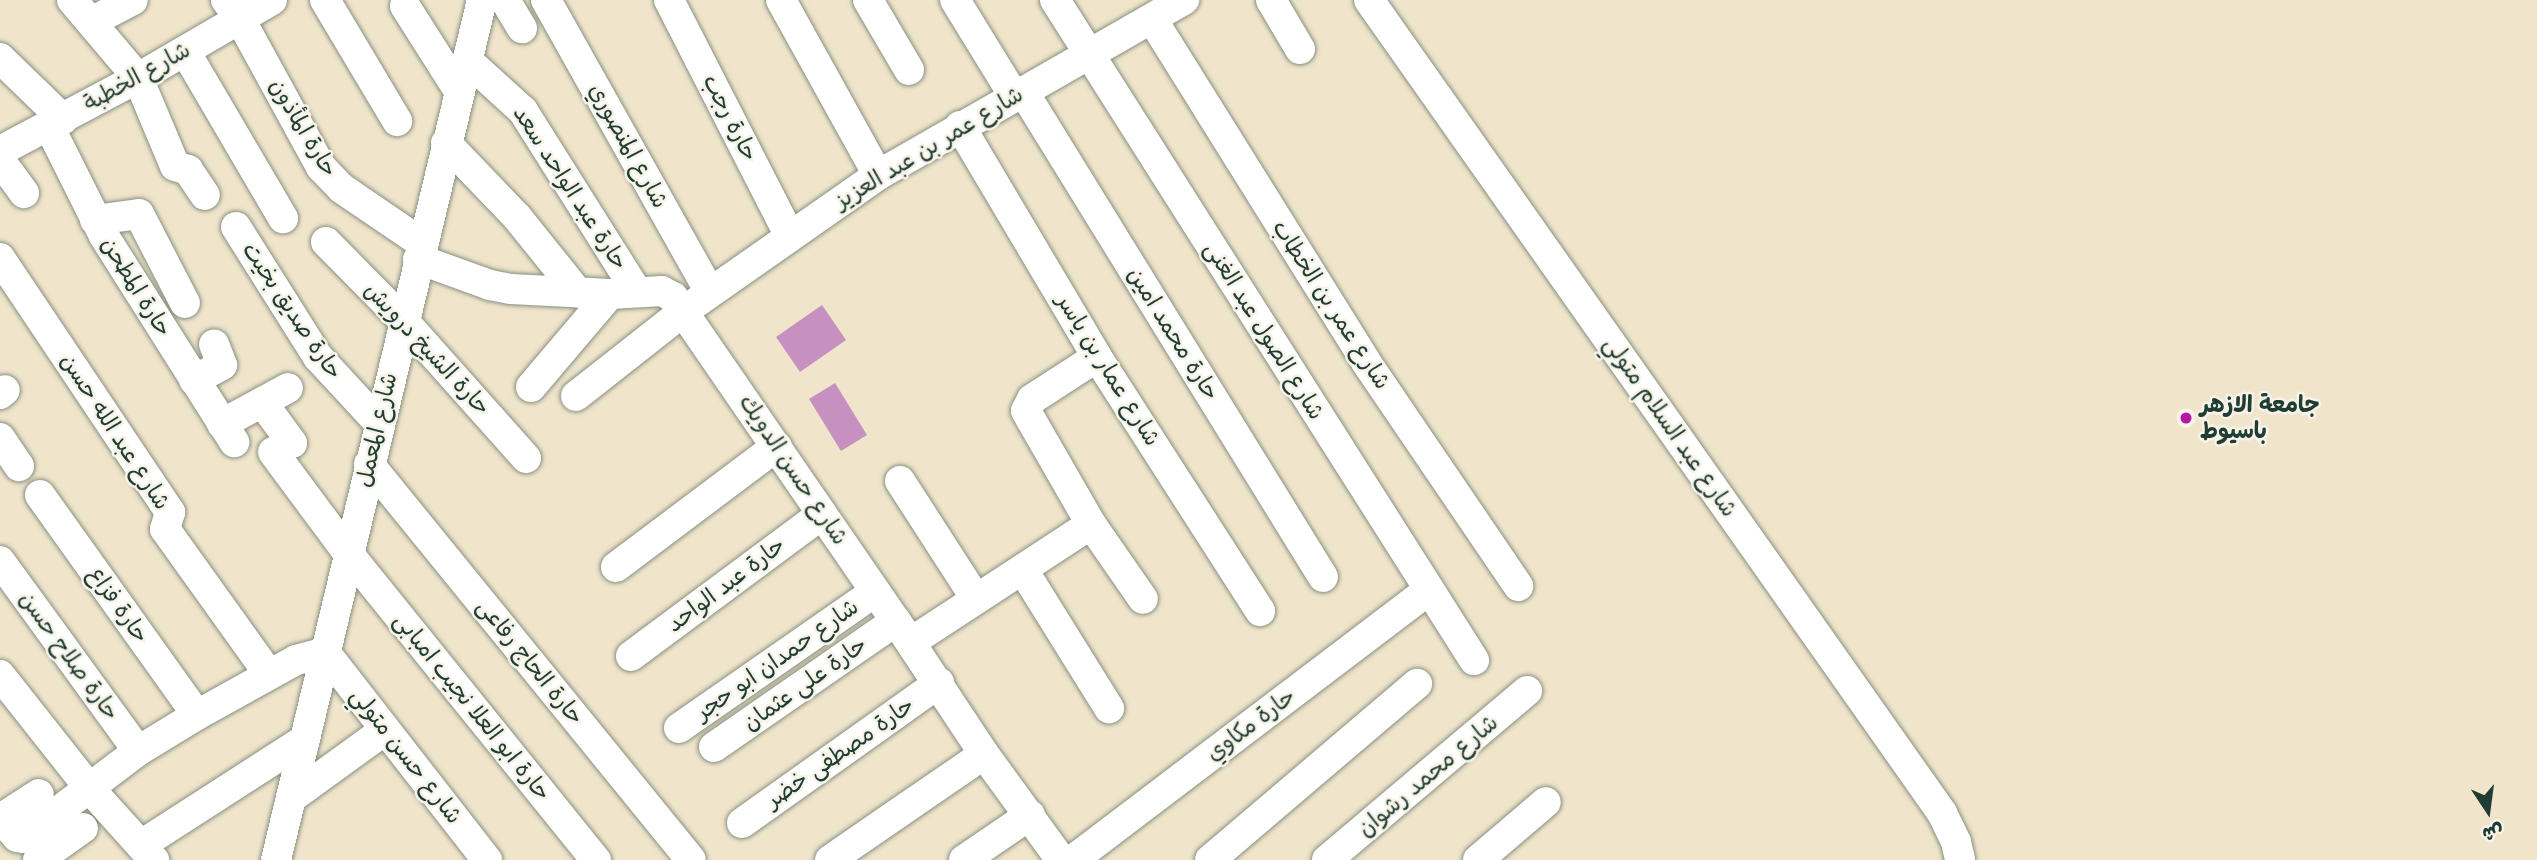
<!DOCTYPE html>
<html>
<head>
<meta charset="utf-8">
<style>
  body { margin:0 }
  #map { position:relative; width:2537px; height:860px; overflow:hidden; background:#f0e5cb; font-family:"Balsamiq Sans","Playpen Sans Arabic",sans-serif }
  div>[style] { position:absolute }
  .building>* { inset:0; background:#c691c0 }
  .roads { filter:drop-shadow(0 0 2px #889180) drop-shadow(0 0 2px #889180) }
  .minor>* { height:30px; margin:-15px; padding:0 15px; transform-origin:15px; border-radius:15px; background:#fff }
  .dots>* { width:19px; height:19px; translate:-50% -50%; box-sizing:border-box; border:4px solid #f7f3e8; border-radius:50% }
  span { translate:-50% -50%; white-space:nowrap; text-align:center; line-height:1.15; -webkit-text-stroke:5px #f7f3e8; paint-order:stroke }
  .street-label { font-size:23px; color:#1f3d34 }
  .poi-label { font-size:23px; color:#1f3d34; font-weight:700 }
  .left { translate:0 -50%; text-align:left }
  .north { position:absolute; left:2453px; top:776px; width:70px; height:70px; -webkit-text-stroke:5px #f7f3e8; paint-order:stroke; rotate:167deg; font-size:19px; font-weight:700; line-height:28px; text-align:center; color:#1f3d34 }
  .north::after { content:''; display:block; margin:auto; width:24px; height:32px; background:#1f3d34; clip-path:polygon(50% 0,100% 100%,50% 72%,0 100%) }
</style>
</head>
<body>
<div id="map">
  <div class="building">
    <i style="clip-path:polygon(822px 305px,846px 340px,800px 372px,776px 337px)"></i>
    <i style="clip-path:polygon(835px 383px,867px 435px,841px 451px,809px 399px)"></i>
  </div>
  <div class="roads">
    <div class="minor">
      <i style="left:72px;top:0;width:102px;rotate:49.8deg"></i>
      <i style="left:138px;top:78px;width:95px;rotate:67.2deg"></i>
      <i style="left:175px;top:166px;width:14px;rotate:17deg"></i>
      <i style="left:188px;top:170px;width:30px;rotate:56deg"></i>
      <i style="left:226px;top:0;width:24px;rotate:54deg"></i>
      <i style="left:240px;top:19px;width:169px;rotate:61.3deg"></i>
      <i style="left:321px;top:167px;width:29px;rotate:46deg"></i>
      <i style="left:341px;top:188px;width:98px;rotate:34.2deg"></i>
      <i style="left:325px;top:0;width:141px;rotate:59.2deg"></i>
      <i style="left:505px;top:0;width:33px;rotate:59deg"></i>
      <i style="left:546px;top:0;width:335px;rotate:60.7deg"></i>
      <i style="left:669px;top:0;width:265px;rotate:62.9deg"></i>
      <i style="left:781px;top:0;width:200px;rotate:61deg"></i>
      <i style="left:868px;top:0;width:81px;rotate:59.6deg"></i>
      <i style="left:955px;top:0;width:113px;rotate:58.4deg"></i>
      <i style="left:1055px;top:0;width:782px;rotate:57.59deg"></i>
      <i style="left:1271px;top:0;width:57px;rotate:59.4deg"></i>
      <i style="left:1369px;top:0;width:995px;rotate:54.82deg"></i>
      <i style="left:1942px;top:813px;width:32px;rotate:64deg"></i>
      <i style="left:1956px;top:842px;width:18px;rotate:77deg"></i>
      <i style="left:405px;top:6px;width:101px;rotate:57.6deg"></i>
      <i style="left:1152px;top:19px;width:404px;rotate:58deg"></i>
      <i style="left:1366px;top:362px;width:271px;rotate:55.8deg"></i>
      <i style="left:91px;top:22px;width:47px;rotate:-27.6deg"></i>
      <i style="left:185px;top:51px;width:194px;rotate:59.6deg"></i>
      <i style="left:0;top:58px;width:88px;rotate:44.1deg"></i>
      <i style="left:467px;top:60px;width:76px;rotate:42.3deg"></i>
      <i style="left:523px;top:111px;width:214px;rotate:57.8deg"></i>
      <i style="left:1023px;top:91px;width:571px;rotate:58.31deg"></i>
      <i style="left:49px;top:126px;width:123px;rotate:63.4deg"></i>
      <i style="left:104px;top:236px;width:244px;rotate:57.7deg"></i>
      <i style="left:960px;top:126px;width:269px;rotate:59.3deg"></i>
      <i style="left:1097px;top:357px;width:302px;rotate:57.3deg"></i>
      <i style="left:446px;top:143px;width:103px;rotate:46.2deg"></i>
      <i style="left:517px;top:217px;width:97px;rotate:51.2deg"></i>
      <i style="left:0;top:151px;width:156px;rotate:-27.9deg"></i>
      <i style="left:138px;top:78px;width:155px;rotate:-30.2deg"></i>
      <i style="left:0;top:160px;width:41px;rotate:54deg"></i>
      <i style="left:95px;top:220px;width:44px;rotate:-7.8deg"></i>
      <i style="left:139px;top:214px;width:100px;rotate:62.7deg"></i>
      <i style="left:236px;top:227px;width:154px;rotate:57.8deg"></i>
      <i style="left:318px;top:357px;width:90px;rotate:47.3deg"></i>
      <i style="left:326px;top:242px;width:110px;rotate:45.4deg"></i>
      <i style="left:403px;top:320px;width:185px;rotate:48.3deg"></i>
      <i style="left:0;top:258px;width:306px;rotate:56.2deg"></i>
      <i style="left:170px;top:512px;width:18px;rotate:106deg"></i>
      <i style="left:165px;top:529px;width:178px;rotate:54.4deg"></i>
      <i style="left:418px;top:259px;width:77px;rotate:19.9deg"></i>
      <i style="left:490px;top:285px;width:21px;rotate:11deg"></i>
      <i style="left:511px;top:289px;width:99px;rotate:2.9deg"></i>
      <i style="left:610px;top:294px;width:52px;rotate:-3.3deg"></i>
      <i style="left:662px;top:291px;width:13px;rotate:29deg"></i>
      <i style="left:673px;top:297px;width:393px;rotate:55.5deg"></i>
      <i style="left:896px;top:621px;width:159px;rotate:56.5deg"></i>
      <i style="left:984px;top:754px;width:131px;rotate:54deg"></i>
      <i style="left:1097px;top:357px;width:77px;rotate:147.1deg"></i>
      <i style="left:1032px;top:399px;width:13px;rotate:117deg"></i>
      <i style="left:1026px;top:411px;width:130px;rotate:60.1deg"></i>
      <i style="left:1091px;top:524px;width:91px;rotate:55.3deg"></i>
      <i style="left:194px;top:380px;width:32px;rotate:-28deg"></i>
      <i style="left:222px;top:365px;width:22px;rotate:-111deg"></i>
      <i style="left:531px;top:387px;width:122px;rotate:-49.7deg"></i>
      <i style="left:0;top:394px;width:6px;rotate:-39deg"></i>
      <i style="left:576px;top:396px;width:137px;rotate:-38.2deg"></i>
      <i style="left:684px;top:311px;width:237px;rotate:-35deg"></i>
      <i style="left:878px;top:175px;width:353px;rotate:-29.8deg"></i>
      <i style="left:262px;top:402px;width:51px;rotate:53.8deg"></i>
      <i style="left:222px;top:424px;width:75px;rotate:-28.6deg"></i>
      <i style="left:0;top:438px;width:34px;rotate:56deg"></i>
      <i style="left:273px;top:452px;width:126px;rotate:53.4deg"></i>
      <i style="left:348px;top:553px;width:395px;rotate:51.1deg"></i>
      <i style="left:369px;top:464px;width:510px;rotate:50.88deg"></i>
      <i style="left:900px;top:481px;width:140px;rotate:57.2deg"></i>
      <i style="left:40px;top:495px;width:270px;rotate:54.5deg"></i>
      <i style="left:0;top:561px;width:235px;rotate:54deg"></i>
      <i style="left:616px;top:567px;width:201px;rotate:-36.9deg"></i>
      <i style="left:1023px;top:570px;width:163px;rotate:58.1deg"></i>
      <i style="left:911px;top:642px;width:215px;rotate:-33.2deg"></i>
      <i style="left:631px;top:656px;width:238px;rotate:-36.6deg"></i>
      <i style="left:0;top:675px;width:145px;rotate:51.7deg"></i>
      <i style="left:90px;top:789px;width:96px;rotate:48deg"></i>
      <i style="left:679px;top:728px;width:239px;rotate:-34.8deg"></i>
      <i style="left:714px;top:747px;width:221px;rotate:-34.7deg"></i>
      <i style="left:291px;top:798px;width:116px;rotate:-35.9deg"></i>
      <i style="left:0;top:818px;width:25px;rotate:48deg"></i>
      <i style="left:17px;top:837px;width:6px;rotate:9deg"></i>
      <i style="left:23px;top:838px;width:144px;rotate:-37.1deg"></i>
      <i style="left:138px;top:751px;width:69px;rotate:-31.4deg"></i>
      <i style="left:197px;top:715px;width:113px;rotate:-29.1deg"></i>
      <i style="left:296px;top:660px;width:30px;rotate:-15deg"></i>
      <i style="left:325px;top:652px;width:264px;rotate:52.1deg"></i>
      <i style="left:0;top:819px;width:46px;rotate:-32.7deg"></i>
      <i style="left:742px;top:823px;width:242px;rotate:-35.4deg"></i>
      <i style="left:141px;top:845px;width:194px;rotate:-32.8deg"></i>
      <i style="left:38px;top:860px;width:55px;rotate:-35.4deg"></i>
      <i style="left:276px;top:860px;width:884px;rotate:-76.53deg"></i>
      <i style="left:830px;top:860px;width:187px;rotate:-34.5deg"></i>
      <i style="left:964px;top:860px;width:80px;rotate:-34.3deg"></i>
      <i style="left:1073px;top:860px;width:447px;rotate:-37.2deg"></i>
      <i style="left:1210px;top:860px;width:272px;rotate:-40.4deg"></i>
      <i style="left:1327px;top:860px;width:262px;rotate:-40.2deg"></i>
      <i style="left:1478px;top:860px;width:89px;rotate:-40.5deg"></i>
    </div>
  </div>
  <div class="dots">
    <i style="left:2186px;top:418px;background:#b5179e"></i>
  </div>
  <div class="street-label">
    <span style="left:137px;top:77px;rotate:-29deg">شارع الخطبة</span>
    <span style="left:730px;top:118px;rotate:63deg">حارة رجب</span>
    <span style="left:303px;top:128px;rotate:59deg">حارة المأذون</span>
    <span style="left:628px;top:146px;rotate:61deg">شارع المنصوري</span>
    <span style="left:929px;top:148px;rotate:-31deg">شارع عمر بن عبد العزيز</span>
    <span style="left:570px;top:188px;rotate:57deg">حارة عبد الواحد سعد</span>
    <span style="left:136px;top:287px;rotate:58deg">حارة المطحن</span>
    <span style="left:1331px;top:305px;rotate:57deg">شارع عمر بن الخطاب</span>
    <span style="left:292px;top:311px;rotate:56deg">حارة صديق بخيت</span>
    <span style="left:1264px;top:331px;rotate:58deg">شارع الصول عبد الغنى</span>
    <span style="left:1173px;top:334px;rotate:58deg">حارة محمد امين</span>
    <span style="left:427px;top:349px;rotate:47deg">حارة الشيخ درويش</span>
    <span style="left:1108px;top:370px;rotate:58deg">شارع عمار بن ياسر</span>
    <span style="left:1670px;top:427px;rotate:55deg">شارع عبد السلام متولي</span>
    <span style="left:377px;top:430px;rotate:-77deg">شارع المعمل</span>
    <span style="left:115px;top:432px;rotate:57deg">شارع عبد الله حسن</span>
    <span style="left:793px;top:470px;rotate:56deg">شارع حسن الدويك</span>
    <span style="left:726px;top:585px;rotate:-37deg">حارة عبد الواحد</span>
    <span style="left:118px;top:605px;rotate:55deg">حارة فزاع</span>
    <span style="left:69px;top:656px;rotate:54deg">حارة صلاح حسن</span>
    <span style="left:777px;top:660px;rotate:-35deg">شارع حمدان ابو حجر</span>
    <span style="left:530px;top:662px;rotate:51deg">حارة الحاج رفاعى</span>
    <span style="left:805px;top:684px;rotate:-35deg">حارة على عثمان</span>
    <span style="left:472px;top:707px;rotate:51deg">حارة ابو العلا نجيب امبابى</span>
    <span style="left:1251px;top:725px;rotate:-37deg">حارة مكاوي</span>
    <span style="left:840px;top:753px;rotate:-35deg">حارة مصطفى خضر</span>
    <span style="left:406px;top:756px;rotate:52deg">شارع حسن متولي</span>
    <span style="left:1428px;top:776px;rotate:-40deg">شارع محمد رشوان</span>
  </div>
  <div class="poi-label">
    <span class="left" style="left:2200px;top:418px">جامعة الازهر<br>باسيوط</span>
  </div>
  <div class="north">ش</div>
</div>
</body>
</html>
